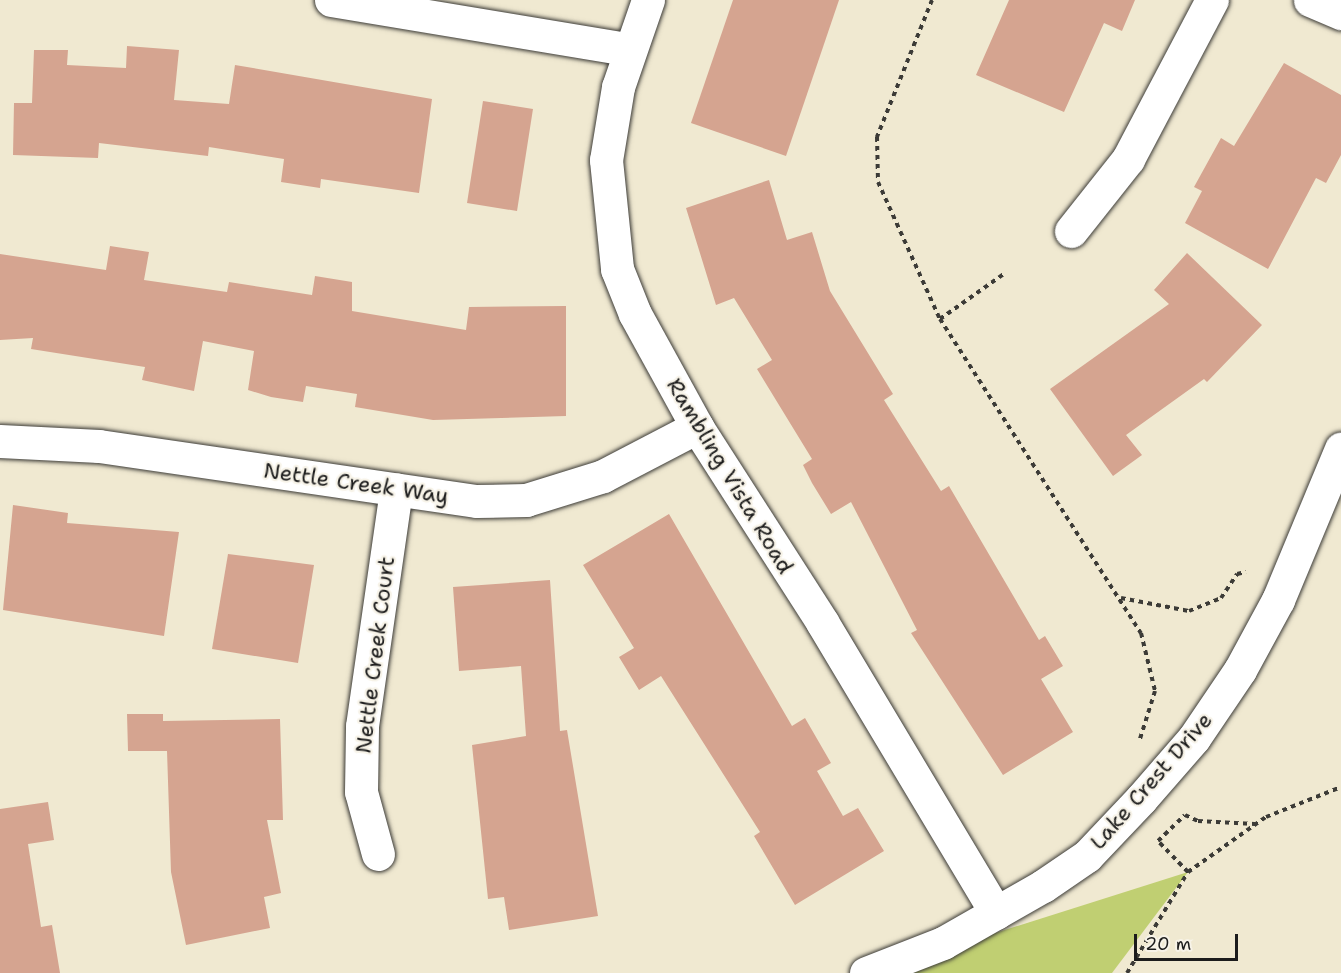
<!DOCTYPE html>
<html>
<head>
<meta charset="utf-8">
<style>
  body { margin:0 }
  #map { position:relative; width:1341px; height:973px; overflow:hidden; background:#f0e9d1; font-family:"Shantell Sans",sans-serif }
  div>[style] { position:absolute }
  .green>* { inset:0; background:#c0cf72 }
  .building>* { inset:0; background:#d5a490 }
  .path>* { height:4px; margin-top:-2px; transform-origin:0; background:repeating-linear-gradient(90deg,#3c3b37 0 4.5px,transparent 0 9px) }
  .roads { filter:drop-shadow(0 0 2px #3c3b37) drop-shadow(0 0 2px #3c3b37) }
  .minor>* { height:33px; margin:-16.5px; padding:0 16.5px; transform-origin:16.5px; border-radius:16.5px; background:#fff }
  .tertiary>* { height:33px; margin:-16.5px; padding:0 16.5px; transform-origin:16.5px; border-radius:16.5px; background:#fff }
  .secondary>* { height:33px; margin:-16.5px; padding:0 16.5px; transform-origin:16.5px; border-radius:16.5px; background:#fff }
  span { translate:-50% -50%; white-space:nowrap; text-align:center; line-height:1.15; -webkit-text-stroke:4.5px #f7f3e8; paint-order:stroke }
  .street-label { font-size:22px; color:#1c1c1c }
  .scale { position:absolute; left:1134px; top:934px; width:104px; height:27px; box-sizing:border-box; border:3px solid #1c1c1c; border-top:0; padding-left:8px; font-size:18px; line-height:21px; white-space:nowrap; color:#1c1c1c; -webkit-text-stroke:4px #f7f3e8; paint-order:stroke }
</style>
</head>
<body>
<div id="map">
  <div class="green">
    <i style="clip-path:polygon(1188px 872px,1112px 973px,869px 973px)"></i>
  </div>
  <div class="building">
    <i style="clip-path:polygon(733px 0,839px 0,786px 156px,691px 123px)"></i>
    <i style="clip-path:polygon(1009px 0,1135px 0,1122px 31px,1104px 23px,1064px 112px,976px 75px)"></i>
    <i style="clip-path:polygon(127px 46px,179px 50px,174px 100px,229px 104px,235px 65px,432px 99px,419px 193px,321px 179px,320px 188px,281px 182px,284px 159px,209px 147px,208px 156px,99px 143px,98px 158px,13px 155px,14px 103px,32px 103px,34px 50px,68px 50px,67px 65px,126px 68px)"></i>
    <i style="clip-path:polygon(1284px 63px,1341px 95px,1341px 155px,1326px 183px,1316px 178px,1268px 269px,1185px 223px,1202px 191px,1194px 187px,1221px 138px,1234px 146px)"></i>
    <i style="clip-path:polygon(483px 101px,533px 109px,517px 211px,467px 203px)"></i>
    <i style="clip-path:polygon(769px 180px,787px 240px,812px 232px,830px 291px,893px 394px,884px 400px,941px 491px,949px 486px,1039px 640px,1045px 636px,1063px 666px,1041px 679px,1073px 732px,1003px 775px,911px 633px,917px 630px,851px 502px,831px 514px,812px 483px,803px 465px,812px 459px,757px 369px,772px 360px,734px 298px,716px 305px,686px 208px)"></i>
    <i style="clip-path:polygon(110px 246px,149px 252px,144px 280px,227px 292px,229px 282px,312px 295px,315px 276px,352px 282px,352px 311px,466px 330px,469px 307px,566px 306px,566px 416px,433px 420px,355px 407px,357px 394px,306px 386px,303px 402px,271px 397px,248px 390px,254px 351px,203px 341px,194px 391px,142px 380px,145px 367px,31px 349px,33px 338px,0 340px,0 254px,106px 270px)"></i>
    <i style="clip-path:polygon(1187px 253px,1262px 325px,1207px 382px,1204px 379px,1126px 435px,1142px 455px,1113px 476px,1050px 389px,1169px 304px,1154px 290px)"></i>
    <i style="clip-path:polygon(13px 505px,68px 513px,67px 523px,179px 532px,164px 636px,3px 610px)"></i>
    <i style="clip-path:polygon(669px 514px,792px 726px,805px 718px,831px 763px,817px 771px,843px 816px,858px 808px,884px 851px,795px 905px,754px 836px,760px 832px,661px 676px,639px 690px,619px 657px,634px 648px,583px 565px)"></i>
    <i style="clip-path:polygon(228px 554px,314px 565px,298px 663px,212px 649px)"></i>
    <i style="clip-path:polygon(550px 580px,560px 731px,567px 730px,598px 916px,509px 930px,504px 897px,488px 899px,472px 745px,526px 736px,521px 666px,459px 671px,453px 587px)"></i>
    <i style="clip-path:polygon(127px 714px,163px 714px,163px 721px,280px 719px,283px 820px,267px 820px,281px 893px,264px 897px,270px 928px,186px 945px,171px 872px,167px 751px,128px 751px)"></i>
    <i style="clip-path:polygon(48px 802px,54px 840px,28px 844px,41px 927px,52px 925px,60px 973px,0 973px,0 809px)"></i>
  </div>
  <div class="path">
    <i style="left:932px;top:0;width:148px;rotate:111.9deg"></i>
    <i style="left:877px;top:137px;width:45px;rotate:88.7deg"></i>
    <i style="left:878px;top:182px;width:150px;rotate:65.7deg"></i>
    <i style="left:940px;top:319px;width:373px;rotate:57.4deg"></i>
    <i style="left:1141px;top:633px;width:60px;rotate:76.4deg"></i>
    <i style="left:1155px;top:691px;width:50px;rotate:107.4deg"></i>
    <i style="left:940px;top:319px;width:80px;rotate:-35.3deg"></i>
    <i style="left:1121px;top:598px;width:69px;rotate:10.8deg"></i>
    <i style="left:1189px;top:611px;width:35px;rotate:-22deg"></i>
    <i style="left:1221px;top:598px;width:29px;rotate:-56deg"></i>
    <i style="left:1237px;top:574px;width:9px;rotate:-13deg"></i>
    <i style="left:1188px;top:872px;width:43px;rotate:-134.1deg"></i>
    <i style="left:1158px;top:841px;width:37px;rotate:-44deg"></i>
    <i style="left:1185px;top:815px;width:14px;rotate:25deg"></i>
    <i style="left:1198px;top:821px;width:57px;rotate:3deg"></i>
    <i style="left:1127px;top:973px;width:118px;rotate:-58.9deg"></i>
    <i style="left:1188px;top:872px;width:95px;rotate:-35.2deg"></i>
    <i style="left:1266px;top:817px;width:81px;rotate:-21.8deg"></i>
  </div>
  <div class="roads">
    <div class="minor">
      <i style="left:331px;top:0;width:301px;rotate:9.4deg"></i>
      <i style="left:648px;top:0;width:92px;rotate:109deg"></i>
      <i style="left:618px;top:87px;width:74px;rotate:99.3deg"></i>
      <i style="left:606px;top:160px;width:110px;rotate:84.2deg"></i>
      <i style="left:617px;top:269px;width:48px;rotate:68.2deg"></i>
      <i style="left:635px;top:314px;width:129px;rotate:61.2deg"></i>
      <i style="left:697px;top:427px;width:232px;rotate:57.3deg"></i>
      <i style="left:822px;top:622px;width:339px;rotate:59.1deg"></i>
      <i style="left:1071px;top:231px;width:92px;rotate:-51.6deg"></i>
      <i style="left:1128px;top:159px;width:180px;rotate:-62.2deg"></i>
      <i style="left:0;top:441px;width:99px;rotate:2.9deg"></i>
      <i style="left:99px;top:446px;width:381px;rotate:8.3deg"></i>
      <i style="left:476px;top:501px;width:50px;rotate:-1.1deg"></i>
      <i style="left:526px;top:500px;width:81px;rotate:-17.3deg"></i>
      <i style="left:603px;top:476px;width:106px;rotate:-27.5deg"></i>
      <i style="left:378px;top:854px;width:64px;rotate:-105.3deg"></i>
      <i style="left:361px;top:792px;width:66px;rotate:-89.1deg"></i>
      <i style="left:362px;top:726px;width:239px;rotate:-81.8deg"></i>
    </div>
    <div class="tertiary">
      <i style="left:1310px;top:0;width:34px;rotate:23deg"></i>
    </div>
    <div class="secondary">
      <i style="left:866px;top:973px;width:83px;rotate:-21.3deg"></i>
      <i style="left:943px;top:943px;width:115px;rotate:-29.7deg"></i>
      <i style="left:1043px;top:886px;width:53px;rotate:-34.3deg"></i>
      <i style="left:1087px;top:856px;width:79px;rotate:-46.5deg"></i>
      <i style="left:1141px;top:799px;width:81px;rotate:-49deg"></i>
      <i style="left:1194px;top:738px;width:82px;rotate:-55.9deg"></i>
      <i style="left:1240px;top:670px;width:80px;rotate:-61.5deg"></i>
      <i style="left:1278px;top:600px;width:164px;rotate:-67.4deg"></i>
    </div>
  </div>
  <div class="street-label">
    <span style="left:730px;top:476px;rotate:59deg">Rambling Vista Road</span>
    <span style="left:356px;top:483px;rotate:8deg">Nettle Creek Way</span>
    <span style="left:375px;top:655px;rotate:-83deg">Nettle Creek Court</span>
    <span style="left:1151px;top:781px;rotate:-49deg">Lake Crest Drive</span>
  </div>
  <div class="scale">20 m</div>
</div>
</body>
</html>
